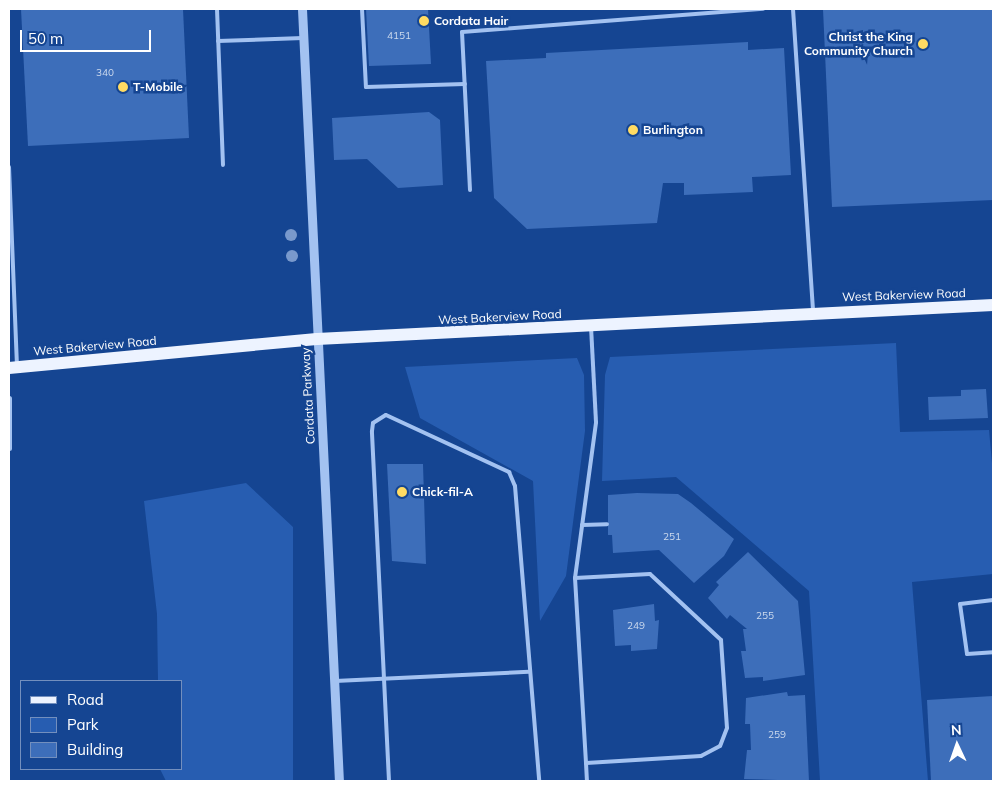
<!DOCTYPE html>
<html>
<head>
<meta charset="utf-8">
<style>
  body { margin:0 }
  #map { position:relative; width:1002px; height:790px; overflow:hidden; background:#154592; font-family:Mulish,sans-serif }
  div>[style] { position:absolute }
  .green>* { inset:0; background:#275db1 }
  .building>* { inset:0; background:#3d6eba }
  .service>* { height:4px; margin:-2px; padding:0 2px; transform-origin:2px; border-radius:2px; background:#a3c2f1 }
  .minor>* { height:5px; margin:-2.5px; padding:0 2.5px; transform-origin:2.5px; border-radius:2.5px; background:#a3c2f1 }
  .tertiary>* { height:9px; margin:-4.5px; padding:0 4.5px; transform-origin:4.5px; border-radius:4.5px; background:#a3c2f1 }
  .primary>* { height:12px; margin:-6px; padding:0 6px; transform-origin:6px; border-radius:6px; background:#edf3ff }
  .trees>* { width:12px; height:12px; margin:-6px; border-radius:50%; background:#7999cc }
  .dots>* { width:14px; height:14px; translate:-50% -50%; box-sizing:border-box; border:2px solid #154592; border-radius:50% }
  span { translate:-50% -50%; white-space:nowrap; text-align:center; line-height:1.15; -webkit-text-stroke:5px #154592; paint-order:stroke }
  .number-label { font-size:10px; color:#cedbee }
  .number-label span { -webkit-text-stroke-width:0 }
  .poi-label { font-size:12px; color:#fff; font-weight:700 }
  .left { translate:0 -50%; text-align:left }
  .right { translate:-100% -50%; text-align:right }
  .street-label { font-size:12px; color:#fff }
  .frame { position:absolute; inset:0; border:10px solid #fff; pointer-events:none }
  .legend { position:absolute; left:20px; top:680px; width:162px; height:90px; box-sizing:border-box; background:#154592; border:1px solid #738fbe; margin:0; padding:6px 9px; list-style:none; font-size:15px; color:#fff }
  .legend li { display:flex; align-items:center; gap:10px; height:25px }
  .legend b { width:25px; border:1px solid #738fbe }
  .north { position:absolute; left:932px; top:720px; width:50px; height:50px; -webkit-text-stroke:4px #154592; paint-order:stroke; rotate:357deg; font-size:14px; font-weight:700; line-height:20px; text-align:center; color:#fff }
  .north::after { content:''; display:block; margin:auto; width:18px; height:22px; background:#fff; clip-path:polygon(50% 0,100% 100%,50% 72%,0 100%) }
  .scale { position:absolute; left:20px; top:30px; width:131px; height:22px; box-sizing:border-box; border:2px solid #fff; border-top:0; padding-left:6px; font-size:15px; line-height:18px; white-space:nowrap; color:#fff; -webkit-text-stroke:4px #154592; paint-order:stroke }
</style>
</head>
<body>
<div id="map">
  <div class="green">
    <i style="clip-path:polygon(896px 343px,900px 432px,989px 430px,993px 474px,993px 574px,912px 582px,928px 781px,820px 781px,809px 591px,676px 477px,602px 481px,605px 375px,610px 357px)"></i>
    <i style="clip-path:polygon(577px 358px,584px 375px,585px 431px,566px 576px,540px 621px,533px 481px,420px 418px,405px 367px)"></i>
    <i style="clip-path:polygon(246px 483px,293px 527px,293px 781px,166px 781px,160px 769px,181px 769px,181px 681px,158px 681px,157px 614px,144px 501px)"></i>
  </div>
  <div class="building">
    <i style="clip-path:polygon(21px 9px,183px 9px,189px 138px,28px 146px)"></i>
    <i style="clip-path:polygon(366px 9px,428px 9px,431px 64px,369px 66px)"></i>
    <i style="clip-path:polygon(823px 9px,993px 9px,993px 200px,832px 207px)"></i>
    <i style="clip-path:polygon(748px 42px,748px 50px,784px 48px,791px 175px,752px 177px,753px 192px,684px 195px,684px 183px,663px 183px,657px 223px,527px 229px,494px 198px,486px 61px,546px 58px,546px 53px)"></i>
    <i style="clip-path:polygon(429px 112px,440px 120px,443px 185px,398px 188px,367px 159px,334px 160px,332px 118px)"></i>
    <i style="clip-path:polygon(986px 389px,988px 418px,929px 420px,928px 397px,961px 396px,961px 390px)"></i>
    <i style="clip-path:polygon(387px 464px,423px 464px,426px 564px,392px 561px)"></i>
    <i style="clip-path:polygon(637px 493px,678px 494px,691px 503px,734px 539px,724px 556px,694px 583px,659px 550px,613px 553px,612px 535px,608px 535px,608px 495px)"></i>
    <i style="clip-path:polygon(748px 552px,798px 601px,805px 675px,763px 681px,763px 677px,745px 678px,741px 651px,746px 651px,743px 629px,747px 629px,730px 615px,727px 619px,708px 598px,719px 585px,716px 582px)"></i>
    <i style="clip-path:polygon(654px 604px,655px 621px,659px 620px,657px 649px,631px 651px,631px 645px,615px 646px,613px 610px)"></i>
    <i style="clip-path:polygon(787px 692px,788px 696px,805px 695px,809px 781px,744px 779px,747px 750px,751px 750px,750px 724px,745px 724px,746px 698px)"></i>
    <i style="clip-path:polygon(993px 696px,993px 781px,931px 781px,927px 700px)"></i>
  </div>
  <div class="service">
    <i style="left:217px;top:9px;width:156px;rotate:87.8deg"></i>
    <i style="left:362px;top:9px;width:78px;rotate:87.1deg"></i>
    <i style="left:366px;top:87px;width:99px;rotate:-1.7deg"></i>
    <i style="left:793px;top:9px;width:303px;rotate:86.2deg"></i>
    <i style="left:218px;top:41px;width:85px;rotate:-2deg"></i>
    <i style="left:9px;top:167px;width:198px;rotate:87.7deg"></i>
    <i style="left:470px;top:190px;width:158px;rotate:-92.9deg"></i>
    <i style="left:462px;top:32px;width:302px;rotate:-4.4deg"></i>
    <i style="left:582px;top:525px;width:25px;rotate:-2deg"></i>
    <i style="left:575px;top:578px;width:75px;rotate:-3.1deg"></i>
    <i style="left:650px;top:574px;width:97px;rotate:42.9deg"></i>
    <i style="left:721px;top:640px;width:88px;rotate:86.1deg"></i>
    <i style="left:727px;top:728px;width:19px;rotate:111deg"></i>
    <i style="left:720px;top:746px;width:21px;rotate:152deg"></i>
    <i style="left:701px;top:756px;width:115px;rotate:176.5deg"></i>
    <i style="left:586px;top:763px;width:185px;rotate:-93.4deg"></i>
    <i style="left:575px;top:578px;width:157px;rotate:-82.3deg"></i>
    <i style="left:596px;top:422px;width:94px;rotate:-93deg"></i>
    <i style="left:993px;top:600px;width:33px;rotate:173deg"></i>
    <i style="left:960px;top:604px;width:50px;rotate:82deg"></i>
    <i style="left:967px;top:654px;width:26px;rotate:-4deg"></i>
    <i style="left:335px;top:681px;width:194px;rotate:-2.7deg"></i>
    <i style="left:586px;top:763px;width:18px;rotate:87deg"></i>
    <i style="left:389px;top:781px;width:350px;rotate:-92.8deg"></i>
    <i style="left:372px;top:431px;width:8px;rotate:-83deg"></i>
    <i style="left:373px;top:423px;width:15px;rotate:-32deg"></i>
    <i style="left:386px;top:415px;width:136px;rotate:24.9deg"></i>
    <i style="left:509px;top:472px;width:15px;rotate:67deg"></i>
    <i style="left:515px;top:486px;width:296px;rotate:85.3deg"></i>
  </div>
  <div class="minor">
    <i style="left:9px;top:398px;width:50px;rotate:90deg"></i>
  </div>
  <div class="tertiary">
    <i style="left:302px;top:9px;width:773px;rotate:87.26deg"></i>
  </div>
  <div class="primary">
    <i style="left:9px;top:368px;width:309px;rotate:-5.4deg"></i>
    <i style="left:317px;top:339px;width:677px;rotate:-2.88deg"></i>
  </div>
  <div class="trees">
    <i style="left:291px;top:235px"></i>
    <i style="left:292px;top:256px"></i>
  </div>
  <div class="dots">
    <i style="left:424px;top:21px;background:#ffdb63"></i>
    <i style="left:923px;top:44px;background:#ffdb63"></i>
    <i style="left:123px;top:87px;background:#ffdb63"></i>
    <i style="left:633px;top:130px;background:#ffdb63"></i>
    <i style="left:402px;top:492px;background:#ffdb63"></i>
  </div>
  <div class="number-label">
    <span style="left:399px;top:36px">4151</span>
    <span style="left:105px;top:73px">340</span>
    <span style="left:672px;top:537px">251</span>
    <span style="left:765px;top:616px">255</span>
    <span style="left:636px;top:626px">249</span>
    <span style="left:777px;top:735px">259</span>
  </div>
  <div class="poi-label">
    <span class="left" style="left:434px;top:21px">Cordata Hair</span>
    <span class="right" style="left:913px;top:44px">Christ the King<br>Community Church</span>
    <span class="left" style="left:133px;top:87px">T-Mobile</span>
    <span class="left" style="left:643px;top:130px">Burlington</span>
    <span class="left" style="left:412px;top:492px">Chick-fil-A</span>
  </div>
  <div class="street-label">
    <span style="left:904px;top:295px;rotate:-2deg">West Bakerview Road</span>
    <span style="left:500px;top:317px;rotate:-3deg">West Bakerview Road</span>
    <span style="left:95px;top:346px;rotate:-5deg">West Bakerview Road</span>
    <span style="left:308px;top:396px;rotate:-93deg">Cordata Parkway</span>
  </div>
  <div class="frame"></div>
  <ul class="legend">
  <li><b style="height:6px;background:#edf3ff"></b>Road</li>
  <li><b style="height:14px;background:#275db1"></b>Park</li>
  <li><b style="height:14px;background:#3d6eba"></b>Building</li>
  </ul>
  <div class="north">N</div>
  <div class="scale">50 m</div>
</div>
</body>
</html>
